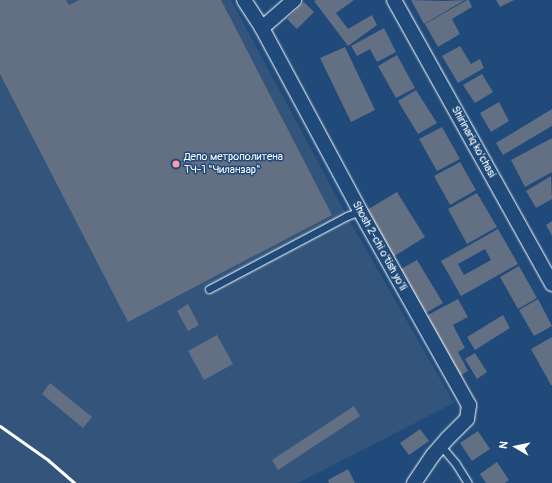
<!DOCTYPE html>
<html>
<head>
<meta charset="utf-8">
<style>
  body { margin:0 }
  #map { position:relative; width:552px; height:483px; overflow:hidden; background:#1f4a7a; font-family:Pangolin,sans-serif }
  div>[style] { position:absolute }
  .built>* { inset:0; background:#33557c }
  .building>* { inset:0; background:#636f82 }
  .roads { filter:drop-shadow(0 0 1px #fff) drop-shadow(0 0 1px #fff) }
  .lane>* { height:7px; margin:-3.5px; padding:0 3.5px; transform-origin:3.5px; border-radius:3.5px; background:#1f4a7a }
  .street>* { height:14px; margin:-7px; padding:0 7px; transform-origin:7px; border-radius:7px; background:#1f4a7a }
  .rail>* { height:3px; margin:-1.5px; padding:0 1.5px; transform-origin:1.5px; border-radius:1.5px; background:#fff }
  .dots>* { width:11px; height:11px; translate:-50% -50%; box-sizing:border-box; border:2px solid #1f4a7a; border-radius:50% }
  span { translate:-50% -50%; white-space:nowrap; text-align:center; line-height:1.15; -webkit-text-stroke:3px #1f4a7a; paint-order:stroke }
  .street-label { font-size:11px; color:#fff }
  .poi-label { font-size:11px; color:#fff }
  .left { translate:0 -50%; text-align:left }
  .north { position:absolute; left:496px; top:427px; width:40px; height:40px; -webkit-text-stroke:3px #1f4a7a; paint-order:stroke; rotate:279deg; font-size:11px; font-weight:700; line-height:16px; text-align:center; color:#fff }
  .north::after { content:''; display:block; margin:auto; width:14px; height:18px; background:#fff; clip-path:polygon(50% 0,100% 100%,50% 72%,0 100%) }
</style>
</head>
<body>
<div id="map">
  <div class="built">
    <i style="clip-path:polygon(0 0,231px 0,347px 216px,454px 403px,298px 483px,0 483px)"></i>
  </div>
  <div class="building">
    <i style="clip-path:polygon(0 0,66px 0,69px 5px,79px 0,221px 0,332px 215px,128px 322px,0 74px)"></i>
    <i style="clip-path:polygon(316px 0,354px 0,336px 13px,348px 29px,372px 15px,377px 25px,348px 46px,314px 1px)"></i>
    <i style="clip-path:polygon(411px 0,444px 1px,465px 0,424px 24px)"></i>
    <i style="clip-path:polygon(467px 0,469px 0,472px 7px,452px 19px,460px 34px,438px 47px,425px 24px)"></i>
    <i style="clip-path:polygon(496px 0,514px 0,500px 7px)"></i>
    <i style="clip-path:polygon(304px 2px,314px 12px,297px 29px,287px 19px)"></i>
    <i style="clip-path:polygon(384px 28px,396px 52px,377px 62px,370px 49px,357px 56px,351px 46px)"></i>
    <i style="clip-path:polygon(460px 46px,471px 64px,480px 59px,484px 68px,458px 83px,442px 56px)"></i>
    <i style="clip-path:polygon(345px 47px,375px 110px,351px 122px,320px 58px)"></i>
    <i style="clip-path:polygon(397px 55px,415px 88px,396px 98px,378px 66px)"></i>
    <i style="clip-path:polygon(482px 74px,493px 92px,475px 103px,463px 85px)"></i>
    <i style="clip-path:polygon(416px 90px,437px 123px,418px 134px,398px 101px)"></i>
    <i style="clip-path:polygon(499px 102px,509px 121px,491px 132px,480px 113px)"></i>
    <i style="clip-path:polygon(552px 109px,552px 126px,503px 155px,496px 143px)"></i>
    <i style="clip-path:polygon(442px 127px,460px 159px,437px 171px,419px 139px)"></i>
    <i style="clip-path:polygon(552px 138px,552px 172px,525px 187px,511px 160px)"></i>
    <i style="clip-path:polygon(460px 162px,476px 190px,450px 205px,434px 176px)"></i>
    <i style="clip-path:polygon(551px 176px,552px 199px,536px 208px,526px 191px)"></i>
    <i style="clip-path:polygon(397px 192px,425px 237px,393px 257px,365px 211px)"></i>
    <i style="clip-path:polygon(477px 193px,497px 227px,467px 244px,448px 209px)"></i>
    <i style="clip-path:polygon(552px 221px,552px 236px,546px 225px)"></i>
    <i style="clip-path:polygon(evenodd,498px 229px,518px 264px,461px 296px,441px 261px,498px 229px,485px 249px,491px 260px,464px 275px,458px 264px,485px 249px)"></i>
    <i style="clip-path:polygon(417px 260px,443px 303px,424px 314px,397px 271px)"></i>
    <i style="clip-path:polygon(519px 266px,537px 298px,518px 309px,500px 277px)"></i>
    <i style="clip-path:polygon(458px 299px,468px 317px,453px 325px,465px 348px,458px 352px,468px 371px,458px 377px,426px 316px)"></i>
    <i style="clip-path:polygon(538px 299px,552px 326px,534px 336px,519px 310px)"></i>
    <i style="clip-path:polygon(188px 304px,199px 325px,188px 331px,177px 311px)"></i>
    <i style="clip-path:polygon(503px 315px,510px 328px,475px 350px,467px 337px)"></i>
    <i style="clip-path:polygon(217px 335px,233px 364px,204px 380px,188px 351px)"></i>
    <i style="clip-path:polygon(552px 337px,552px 385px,551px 385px,531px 349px)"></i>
    <i style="clip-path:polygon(475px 353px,487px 372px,477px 379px,465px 359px)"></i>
    <i style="clip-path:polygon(50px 383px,92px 417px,83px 428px,42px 394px)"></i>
    <i style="clip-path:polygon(354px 406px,360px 416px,278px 470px,272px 460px)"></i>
    <i style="clip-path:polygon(420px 429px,429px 441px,409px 455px,400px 443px)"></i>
    <i style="clip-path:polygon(478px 431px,490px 449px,472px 461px,460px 443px)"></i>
    <i style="clip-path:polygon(497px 462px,509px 480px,505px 483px,486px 483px,480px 474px)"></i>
    <i style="clip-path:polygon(348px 469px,355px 483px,329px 483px,328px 480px)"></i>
  </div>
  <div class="roads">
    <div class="lane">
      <i style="left:209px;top:289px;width:156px;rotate:-27.9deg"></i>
      <i style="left:347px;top:216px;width:14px;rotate:-21deg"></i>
      <i style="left:441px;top:446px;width:23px;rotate:50deg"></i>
      <i style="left:456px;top:464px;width:22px;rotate:58deg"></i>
    </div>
    <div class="street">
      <i style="left:244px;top:0;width:33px;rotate:57deg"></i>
      <i style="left:262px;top:28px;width:208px;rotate:61.8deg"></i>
      <i style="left:360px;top:211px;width:223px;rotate:60.7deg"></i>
      <i style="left:469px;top:405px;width:14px;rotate:98deg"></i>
      <i style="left:467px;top:419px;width:28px;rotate:135deg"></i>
      <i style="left:447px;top:439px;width:21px;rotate:131deg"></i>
      <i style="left:433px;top:455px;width:34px;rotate:124deg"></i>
      <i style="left:394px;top:0;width:325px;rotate:60.9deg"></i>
      <i style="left:262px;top:28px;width:43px;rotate:-41.2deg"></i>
    </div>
  </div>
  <div class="rail">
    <i style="left:0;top:426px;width:59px;rotate:35.3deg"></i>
    <i style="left:48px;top:460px;width:35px;rotate:41deg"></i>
  </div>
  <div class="dots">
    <i style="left:176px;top:164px;background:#ff9aa2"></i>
  </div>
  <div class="street-label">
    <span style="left:473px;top:142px;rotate:61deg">Shirinariq ko'chasi</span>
    <span style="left:379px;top:246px;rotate:61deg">Shosh 2-chi o'tish yo'li</span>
  </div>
  <div class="poi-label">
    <span class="left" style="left:184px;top:164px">Депо метрополитена<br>ТЧ-1 "Чиланзар"</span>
  </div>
  <div class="north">N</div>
</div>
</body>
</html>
